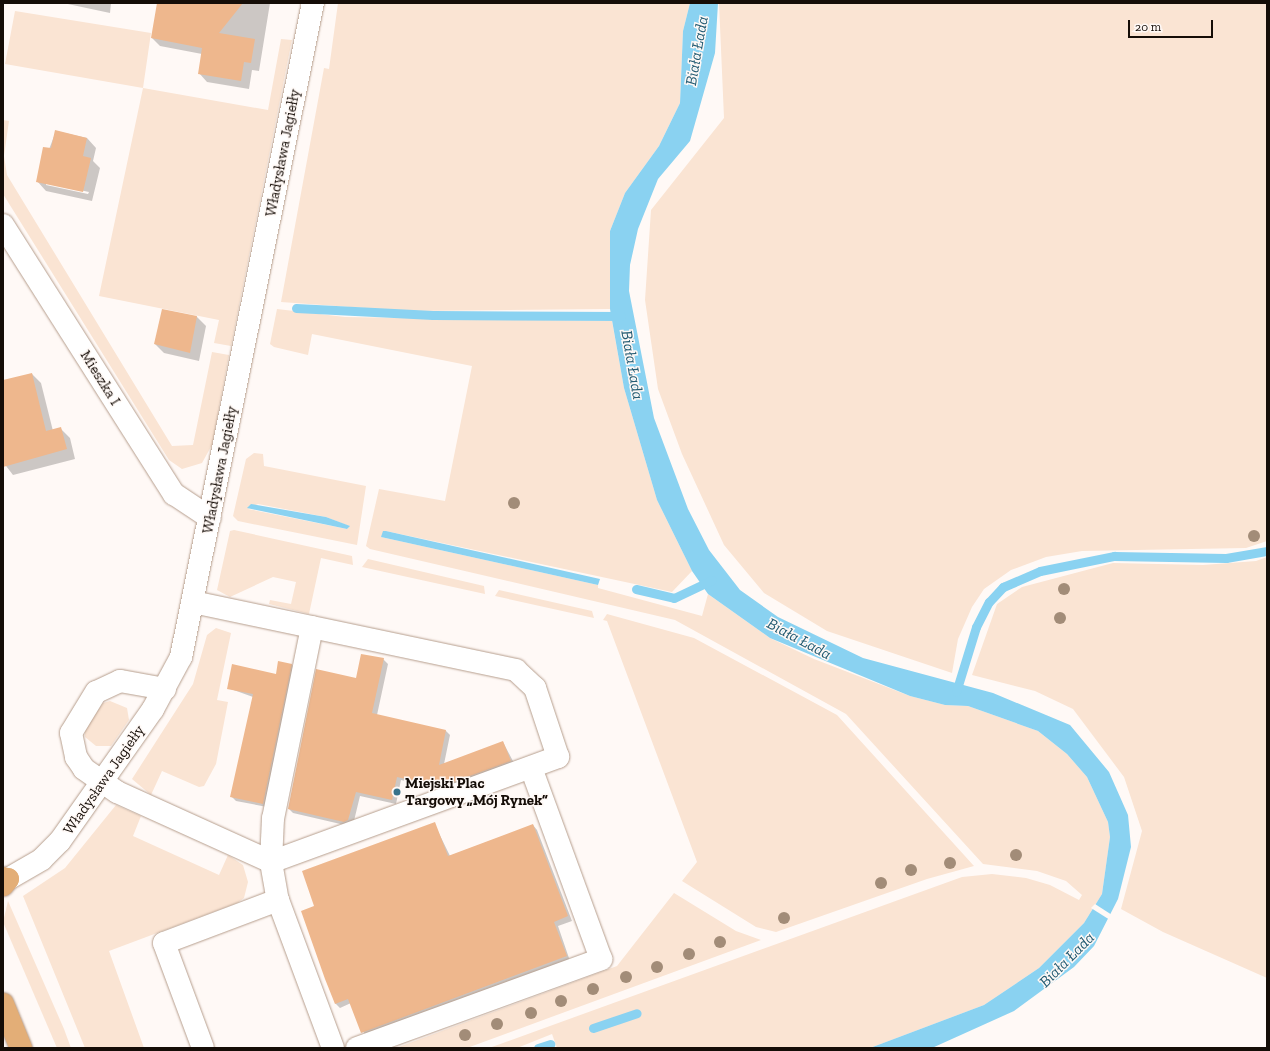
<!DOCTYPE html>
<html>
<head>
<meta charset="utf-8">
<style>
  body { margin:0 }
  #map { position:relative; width:1270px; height:1051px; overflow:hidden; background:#fff9f6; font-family:"Zilla Slab",serif }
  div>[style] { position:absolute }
  .green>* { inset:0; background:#fae4d3 }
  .water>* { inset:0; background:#8ad2f1 }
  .pier>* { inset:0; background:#fff9f6 }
  .shadow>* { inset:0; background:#0003 }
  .stream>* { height:9px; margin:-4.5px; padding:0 4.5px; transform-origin:4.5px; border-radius:4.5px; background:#8ad2f1 }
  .building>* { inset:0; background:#eeb78d }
  .roads { filter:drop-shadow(0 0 1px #b69e8d) drop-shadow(0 0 1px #b69e8d) }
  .minor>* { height:22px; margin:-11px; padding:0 11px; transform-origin:11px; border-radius:11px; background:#fff }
  .major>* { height:22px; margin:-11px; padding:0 11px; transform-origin:11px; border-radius:11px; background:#e3ae77 }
  .trees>* { width:12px; height:12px; margin:-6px; border-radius:50%; background:#a28c78 }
  .dots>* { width:11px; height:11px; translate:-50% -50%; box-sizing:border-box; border:2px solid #fff9f6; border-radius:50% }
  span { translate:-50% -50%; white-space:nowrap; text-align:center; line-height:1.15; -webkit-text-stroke:3px #fff9f6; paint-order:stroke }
  .street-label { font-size:15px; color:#150d07 }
  .poi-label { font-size:15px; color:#150d07; font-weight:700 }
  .left { translate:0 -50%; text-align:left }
  .water-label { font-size:16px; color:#245c73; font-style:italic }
  .frame { position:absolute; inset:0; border:4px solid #150d07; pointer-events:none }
  .scale { position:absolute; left:1128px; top:20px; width:85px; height:18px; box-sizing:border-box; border:2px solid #150d07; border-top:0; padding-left:5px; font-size:12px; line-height:14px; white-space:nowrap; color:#150d07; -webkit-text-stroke:3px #fff9f6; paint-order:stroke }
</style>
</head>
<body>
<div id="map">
  <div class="green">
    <i style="clip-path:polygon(338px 3px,690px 3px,683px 31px,680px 103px,659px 146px,625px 193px,610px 231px,610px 309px,407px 311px,281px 302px,324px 68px,329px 69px)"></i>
    <i style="clip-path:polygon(719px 3px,1267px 3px,1267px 541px,1246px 548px,1082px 551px,1046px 557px,1011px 570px,984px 589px,972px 607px,958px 639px,952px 673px,827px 631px,764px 593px,724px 545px,682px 454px,658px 389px,645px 300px,651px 210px,724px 118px)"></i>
    <i style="clip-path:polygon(15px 11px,151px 33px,143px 88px,268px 110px,281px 39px,292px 40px,231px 346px,214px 343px,219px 320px,99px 296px,143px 88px,5px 64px)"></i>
    <i style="clip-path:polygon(3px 120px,9px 121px,4px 156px,7px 175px,172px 446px,193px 445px,212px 352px,229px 355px,212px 445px,202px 463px,182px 469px,169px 460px,3px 194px)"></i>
    <i style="clip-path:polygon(277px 309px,345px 317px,612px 321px,624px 388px,657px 500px,692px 571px,672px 592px,386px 531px,381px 537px,598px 585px,598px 588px,702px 616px,708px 594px,770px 638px,814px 659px,910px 696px,945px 705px,968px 706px,1038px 731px,1067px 754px,1087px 777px,1108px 822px,1110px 837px,1102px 894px,1084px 923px,1039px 968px,984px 1005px,870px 1048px,557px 1048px,552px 1034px,517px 1048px,489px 1048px,962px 877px,992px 874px,1026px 878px,1050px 885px,1079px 900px,1082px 895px,1066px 881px,1037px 871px,983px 864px,846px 714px,675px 620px,370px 549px,366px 546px,379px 489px,445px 501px,472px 366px,312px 334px,308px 355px,274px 347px,270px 344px)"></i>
    <i style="clip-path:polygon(evenodd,254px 453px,263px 454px,264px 466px,366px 486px,357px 545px,238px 521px,233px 516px,246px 459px,254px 453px,258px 504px,326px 517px,349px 526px,347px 529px,248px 509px,258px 504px)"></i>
    <i style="clip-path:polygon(234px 530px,352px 556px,353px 565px,321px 558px,309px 614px,269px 604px,270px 600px,291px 604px,296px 582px,273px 577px,230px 597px,217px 590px,230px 531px)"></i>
    <i style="clip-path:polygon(1267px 557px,1267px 978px,1163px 932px,1121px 909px,1142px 831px,1124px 777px,1073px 709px,1035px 691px,972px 675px,997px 604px,1022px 587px,1113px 563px,1203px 565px,1256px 561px)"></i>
    <i style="clip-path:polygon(368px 559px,484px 586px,485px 594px,362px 567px)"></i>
    <i style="clip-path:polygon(499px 590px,592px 611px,594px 618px,495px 596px)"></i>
    <i style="clip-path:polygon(607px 614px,694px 638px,837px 715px,974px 866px,927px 879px,776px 932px,756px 927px,682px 881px,697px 862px,607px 621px,603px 620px)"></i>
    <i style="clip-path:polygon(216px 628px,231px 633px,217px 700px,228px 702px,216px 764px,204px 786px,199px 787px,162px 771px,151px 795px,132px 779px,193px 684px,207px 635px)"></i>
    <i style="clip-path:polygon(110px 701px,127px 708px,129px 720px,111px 746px,96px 746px,85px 737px,85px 729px,103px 703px)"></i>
    <i style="clip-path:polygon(116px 805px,141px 816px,133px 836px,219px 875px,228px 855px,243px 865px,248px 882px,244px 898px,237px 903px,109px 951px,144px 1048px,85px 1048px,23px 896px,65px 868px)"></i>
    <i style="clip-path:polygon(674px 893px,736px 931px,761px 940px,467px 1048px,396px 1048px,617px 966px)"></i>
    <i style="clip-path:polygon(8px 901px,64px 1029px,71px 1048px,57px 1048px,3px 922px)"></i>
  </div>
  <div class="water">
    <i style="clip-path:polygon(690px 3px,718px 3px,715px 53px,690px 141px,658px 179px,638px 229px,630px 265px,629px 291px,654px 418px,688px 509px,709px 550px,740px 590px,778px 617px,863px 658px,993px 693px,1070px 725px,1109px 772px,1128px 815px,1131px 847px,1118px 899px,1094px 946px,1074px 967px,1014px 1011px,932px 1048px,870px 1048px,984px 1005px,1039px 968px,1084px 923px,1102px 894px,1110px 837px,1108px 822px,1087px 777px,1067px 754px,1038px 731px,968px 706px,945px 705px,910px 696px,770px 638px,708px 594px,692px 571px,657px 500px,624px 388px,610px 309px,610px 231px,625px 193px,659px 146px,680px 103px,683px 31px)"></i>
    <i style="clip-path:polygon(251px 504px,326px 517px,350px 526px,347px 529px,247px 508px)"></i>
    <i style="clip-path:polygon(383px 531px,386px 531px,600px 579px,598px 585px,381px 537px)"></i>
  </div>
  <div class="pier">
    <i style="clip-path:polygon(1095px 904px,1112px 915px,1110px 920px,1091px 908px)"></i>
  </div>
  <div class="shadow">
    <i style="clip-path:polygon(63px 3px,111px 3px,110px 13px)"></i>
    <i style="clip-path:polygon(202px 3px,270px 3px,259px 71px,252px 70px,249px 89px,207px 82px,199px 73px,202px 54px,160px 46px,152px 38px)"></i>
    <i style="clip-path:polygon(evenodd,56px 131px,87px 138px,96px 148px,93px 161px,100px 168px,92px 201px,46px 191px,37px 181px,56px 131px,46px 183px,89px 192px,88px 194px,46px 185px,46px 183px)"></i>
    <i style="clip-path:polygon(163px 310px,197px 317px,206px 326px,199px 361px,164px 353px,155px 344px)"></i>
    <i style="clip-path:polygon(32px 374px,41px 383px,53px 431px,60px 428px,70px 438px,75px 459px,13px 475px,3px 462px,3px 381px)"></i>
    <i style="clip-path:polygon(383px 659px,388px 664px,377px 715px,446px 731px,450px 735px,444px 764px,503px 742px,515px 765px,445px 791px,401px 780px,396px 804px,360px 796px,353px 825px,349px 826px,293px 813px,289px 809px,357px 679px)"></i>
    <i style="clip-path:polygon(291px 664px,296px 669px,267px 807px,236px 801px,232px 797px,253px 697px,228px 688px,276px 675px)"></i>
    <i style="clip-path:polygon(434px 823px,450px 856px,533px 825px,537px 830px,572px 921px,558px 926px,570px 961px,366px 1037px,351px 1003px,340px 1008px,335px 1003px,316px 907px)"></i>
  </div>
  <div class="stream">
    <i style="left:296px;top:308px;width:137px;rotate:2.9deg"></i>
    <i style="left:433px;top:315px;width:188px;rotate:0.3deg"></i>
    <i style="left:636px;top:589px;width:39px;rotate:13deg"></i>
    <i style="left:674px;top:598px;width:42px;rotate:-25.3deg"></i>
    <i style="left:956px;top:692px;width:68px;rotate:-72.9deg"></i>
    <i style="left:976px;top:627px;width:28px;rotate:-63deg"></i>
    <i style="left:989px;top:602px;width:21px;rotate:-47deg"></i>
    <i style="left:1003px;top:587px;width:40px;rotate:-23.4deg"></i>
    <i style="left:1040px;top:571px;width:76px;rotate:-11.5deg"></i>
    <i style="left:1114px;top:556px;width:112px;rotate:1deg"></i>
    <i style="left:1226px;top:558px;width:42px;rotate:-9.7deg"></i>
    <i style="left:593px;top:1028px;width:46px;rotate:-18.8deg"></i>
    <i style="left:538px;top:1048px;width:13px;rotate:-18deg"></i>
  </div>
  <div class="building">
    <i style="clip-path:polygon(157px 3px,243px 3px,219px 33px,255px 39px,251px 63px,244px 62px,241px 81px,198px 74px,202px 48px,151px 38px)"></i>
    <i style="clip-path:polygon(55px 130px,87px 138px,83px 156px,91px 158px,83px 192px,36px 182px,43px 147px,51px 148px)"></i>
    <i style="clip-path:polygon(162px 309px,197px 316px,190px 353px,154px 344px)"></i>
    <i style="clip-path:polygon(32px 373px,46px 431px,61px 427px,67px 449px,3px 467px,3px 380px)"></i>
    <i style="clip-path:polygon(361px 654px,384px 658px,372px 713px,446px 730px,439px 765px,503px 741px,511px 761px,440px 787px,397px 777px,392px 800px,356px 792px,348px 820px,344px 822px,288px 809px,316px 669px,356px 678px)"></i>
    <i style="clip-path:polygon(278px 661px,292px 664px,263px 804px,230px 797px,253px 694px,227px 689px,232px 664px,276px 674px)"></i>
    <i style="clip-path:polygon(435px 822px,448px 856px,533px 824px,568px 916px,554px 922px,567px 956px,361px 1033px,348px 999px,335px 1004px,325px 979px,301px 911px,314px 906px,302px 871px)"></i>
  </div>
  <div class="roads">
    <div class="minor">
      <i style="left:3px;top:225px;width:319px;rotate:57.6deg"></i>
      <i style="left:174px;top:494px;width:43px;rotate:33.7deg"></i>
      <i style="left:312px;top:627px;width:195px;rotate:101.5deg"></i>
      <i style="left:273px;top:818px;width:44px;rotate:92.6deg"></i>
      <i style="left:271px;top:862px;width:39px;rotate:80deg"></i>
      <i style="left:278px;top:900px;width:158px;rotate:69.6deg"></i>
      <i style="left:165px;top:689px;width:46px;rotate:-169.9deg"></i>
      <i style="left:120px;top:681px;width:26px;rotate:155deg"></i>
      <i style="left:96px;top:692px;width:48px;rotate:121.4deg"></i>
      <i style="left:71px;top:733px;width:25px;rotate:78deg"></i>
      <i style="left:76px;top:757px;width:14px;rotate:56deg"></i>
      <i style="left:84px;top:769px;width:40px;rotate:34.9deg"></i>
      <i style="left:117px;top:792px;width:169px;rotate:24.4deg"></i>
      <i style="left:271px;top:862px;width:306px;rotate:-20.1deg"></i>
      <i style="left:558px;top:757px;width:73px;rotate:-108.4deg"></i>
      <i style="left:535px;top:688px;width:26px;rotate:-137deg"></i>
      <i style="left:516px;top:670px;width:329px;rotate:-168.1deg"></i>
      <i style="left:8px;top:879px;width:39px;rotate:-30deg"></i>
      <i style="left:42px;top:859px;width:25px;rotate:-45deg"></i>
      <i style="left:60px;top:841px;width:161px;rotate:-54.8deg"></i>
      <i style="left:153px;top:709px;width:59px;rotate:-61.7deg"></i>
      <i style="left:181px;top:657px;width:667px;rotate:-78.59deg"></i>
      <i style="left:203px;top:1048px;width:112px;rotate:-110.4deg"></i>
      <i style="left:164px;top:943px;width:122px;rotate:-20.7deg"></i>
      <i style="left:357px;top:1048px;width:260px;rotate:-20deg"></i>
      <i style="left:601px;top:959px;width:203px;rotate:-110.1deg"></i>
    </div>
    <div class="major">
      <i style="left:3px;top:878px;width:5px;rotate:11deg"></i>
      <i style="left:8px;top:879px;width:8px;rotate:130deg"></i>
      <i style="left:3px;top:1004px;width:48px;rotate:67.8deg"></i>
    </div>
  </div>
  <div class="trees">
    <i style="left:514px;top:503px"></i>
    <i style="left:1254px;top:536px"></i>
    <i style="left:1064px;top:589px"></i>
    <i style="left:1060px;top:618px"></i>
    <i style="left:1016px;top:855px"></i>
    <i style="left:950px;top:863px"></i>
    <i style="left:911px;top:870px"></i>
    <i style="left:881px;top:883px"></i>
    <i style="left:784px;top:918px"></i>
    <i style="left:720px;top:942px"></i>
    <i style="left:689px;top:954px"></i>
    <i style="left:657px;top:967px"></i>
    <i style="left:626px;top:977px"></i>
    <i style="left:593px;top:989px"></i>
    <i style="left:561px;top:1001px"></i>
    <i style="left:531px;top:1013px"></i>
    <i style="left:497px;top:1024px"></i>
    <i style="left:465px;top:1035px"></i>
  </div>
  <div class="dots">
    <i style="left:397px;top:792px;background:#38738b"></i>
  </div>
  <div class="street-label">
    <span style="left:283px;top:153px;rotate:-79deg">Władysława Jagiełły</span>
    <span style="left:100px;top:378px;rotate:58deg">Mieszka I</span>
    <span style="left:220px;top:470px;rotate:-79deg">Władysława Jagiełły</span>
    <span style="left:104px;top:780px;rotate:-55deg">Władysława Jagiełły</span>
  </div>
  <div class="poi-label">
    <span class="left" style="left:405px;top:792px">Miejski Plac<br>Targowy „Mój Rynek”</span>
  </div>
  <div class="water-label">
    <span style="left:697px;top:51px;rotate:-80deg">Biała Łada</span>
    <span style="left:632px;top:365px;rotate:80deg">Biała Łada</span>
    <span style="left:799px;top:639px;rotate:28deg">Biała Łada</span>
    <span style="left:1067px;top:960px;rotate:-45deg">Biała Łada</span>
  </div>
  <div class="frame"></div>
  <div class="scale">20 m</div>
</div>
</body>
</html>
